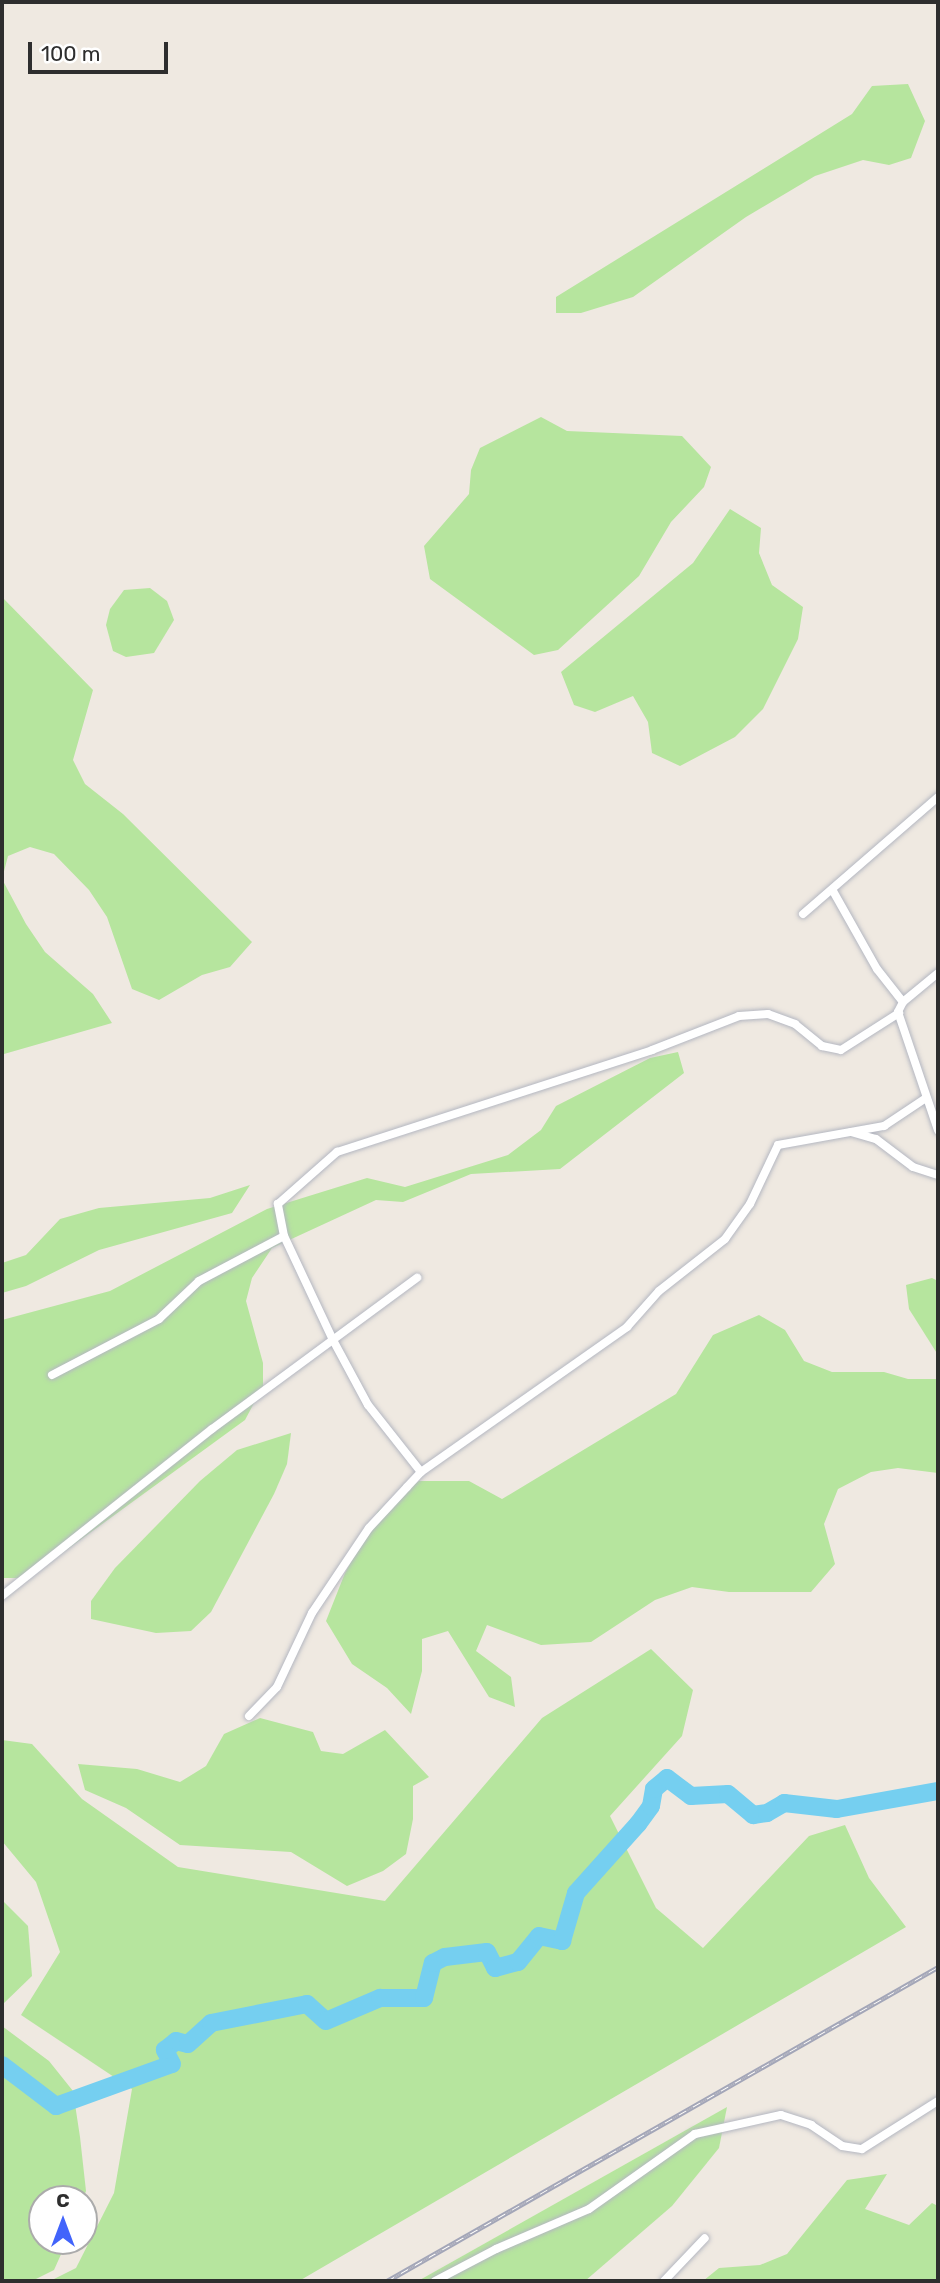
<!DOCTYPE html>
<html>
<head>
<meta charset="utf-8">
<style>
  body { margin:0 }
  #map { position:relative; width:940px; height:2283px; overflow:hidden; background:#efe9e1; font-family:Rubik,sans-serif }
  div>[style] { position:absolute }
  .green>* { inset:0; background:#b6e59e }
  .river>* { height:18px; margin:-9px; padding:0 9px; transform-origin:9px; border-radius:9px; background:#75cff0 }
  .roads { filter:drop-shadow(0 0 2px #b4b7c1) drop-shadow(0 0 2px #b4b7c1) }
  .street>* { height:8px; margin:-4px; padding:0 4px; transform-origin:4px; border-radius:4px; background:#fff }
  .rail>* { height:5px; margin-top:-2.5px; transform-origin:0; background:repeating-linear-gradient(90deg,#fff 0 8px,#a3a6b8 0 16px); box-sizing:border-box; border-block:2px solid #a3a6b8 }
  span { translate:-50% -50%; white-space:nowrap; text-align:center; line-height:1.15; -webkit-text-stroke:6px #fff; paint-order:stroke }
  .frame { position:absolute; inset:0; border:4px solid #2e2e2e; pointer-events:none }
  .north { position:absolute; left:28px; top:2185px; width:70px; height:70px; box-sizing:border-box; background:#fff; border:2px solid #ababab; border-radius:50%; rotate:0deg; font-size:19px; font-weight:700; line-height:28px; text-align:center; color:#2e2e2e }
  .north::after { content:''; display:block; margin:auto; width:24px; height:32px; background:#4264fb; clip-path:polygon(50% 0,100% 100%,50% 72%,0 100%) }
  .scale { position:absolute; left:28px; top:42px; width:140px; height:32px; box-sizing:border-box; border:4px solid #2e2e2e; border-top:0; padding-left:9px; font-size:21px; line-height:24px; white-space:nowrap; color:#2e2e2e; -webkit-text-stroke:5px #fff; paint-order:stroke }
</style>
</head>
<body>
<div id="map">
  <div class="green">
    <i style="clip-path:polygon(908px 84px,925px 121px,911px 158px,889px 165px,863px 160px,815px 176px,746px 217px,633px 297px,581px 313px,556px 313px,556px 297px,852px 114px,872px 86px)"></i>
    <i style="clip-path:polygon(541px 417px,567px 431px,682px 436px,711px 467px,704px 487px,671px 522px,639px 576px,558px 650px,534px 655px,430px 579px,424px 546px,469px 494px,471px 470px,480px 448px)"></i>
    <i style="clip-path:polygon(730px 509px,761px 528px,759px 553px,772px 585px,803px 607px,798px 639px,763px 709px,735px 737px,680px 766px,652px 753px,648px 722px,633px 696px,595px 712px,574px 705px,561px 672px,693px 563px)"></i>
    <i style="clip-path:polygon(150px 588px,167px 601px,174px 620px,154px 653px,126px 657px,113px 651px,106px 625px,110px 609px,124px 590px)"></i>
    <i style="clip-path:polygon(2px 597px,93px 690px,73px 760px,85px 784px,123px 814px,252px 942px,230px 967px,202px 975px,159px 1000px,132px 989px,107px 917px,89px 890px,54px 854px,30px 847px,8px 856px,2px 879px,26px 924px,45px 952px,93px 994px,112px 1023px,4px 1054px,2px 1049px)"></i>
    <i style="clip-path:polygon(678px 1052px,684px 1073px,560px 1169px,471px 1174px,403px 1202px,376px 1200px,272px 1248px,252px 1278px,246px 1301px,263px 1363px,263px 1386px,245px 1420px,28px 1578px,2px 1578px,2px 1320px,110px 1291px,267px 1209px,367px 1178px,405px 1187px,508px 1155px,541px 1130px,556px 1106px,650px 1058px)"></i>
    <i style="clip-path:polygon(250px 1185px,232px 1213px,99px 1250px,26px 1286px,2px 1293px,2px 1263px,26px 1255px,60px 1219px,99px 1208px,210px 1198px)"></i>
    <i style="clip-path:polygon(932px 1278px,938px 1281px,938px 1355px,909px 1309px,906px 1285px)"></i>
    <i style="clip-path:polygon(759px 1315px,785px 1330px,804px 1361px,832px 1372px,884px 1372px,908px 1379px,938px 1379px,938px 1473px,898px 1468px,871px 1472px,838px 1489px,824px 1524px,835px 1564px,811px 1592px,729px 1592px,692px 1587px,655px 1600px,591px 1642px,541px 1645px,487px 1625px,476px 1651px,511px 1677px,515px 1707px,489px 1697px,448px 1631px,422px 1639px,422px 1671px,411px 1714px,387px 1688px,352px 1664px,326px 1621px,345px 1573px,378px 1511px,419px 1481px,469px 1481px,502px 1499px,676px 1394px,713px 1335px)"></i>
    <i style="clip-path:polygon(291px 1433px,287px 1464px,274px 1494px,211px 1612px,191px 1631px,156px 1633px,91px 1619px,91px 1601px,115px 1568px,200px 1481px,237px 1450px)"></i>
    <i style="clip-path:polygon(651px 1649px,693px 1690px,682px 1736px,610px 1816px,656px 1908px,703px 1948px,809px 1836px,845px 1825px,869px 1878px,906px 1927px,299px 2281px,50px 2281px,76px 2268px,114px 2193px,132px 2089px,21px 2015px,60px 1952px,36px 1882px,2px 1841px,2px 1740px,32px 1744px,82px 1799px,178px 1867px,385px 1901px,542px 1718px)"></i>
    <i style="clip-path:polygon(260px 1718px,313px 1732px,321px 1751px,343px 1754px,385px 1730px,429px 1777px,413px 1786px,413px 1819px,406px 1854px,383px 1871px,347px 1886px,291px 1852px,180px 1845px,126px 1808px,85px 1790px,78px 1764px,137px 1769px,180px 1782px,206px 1766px,224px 1734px)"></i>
    <i style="clip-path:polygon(2px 1900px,28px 1926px,32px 1976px,2px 2005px)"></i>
    <i style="clip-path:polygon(2px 2026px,49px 2061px,73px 2091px,80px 2137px,86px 2191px,83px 2199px,42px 2199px,42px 2241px,67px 2241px,54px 2270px,32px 2281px,2px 2281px)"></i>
    <i style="clip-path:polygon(727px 2107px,719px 2148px,672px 2206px,585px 2281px,418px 2281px)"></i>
    <i style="clip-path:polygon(887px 2174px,865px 2209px,909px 2225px,932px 2203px,938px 2206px,938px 2281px,703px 2281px,719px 2268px,760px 2265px,787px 2254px,847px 2180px)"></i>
  </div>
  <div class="river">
    <i style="left:2px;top:2065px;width:68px;rotate:37.2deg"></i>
    <i style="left:56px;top:2106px;width:123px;rotate:-19.9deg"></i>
    <i style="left:172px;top:2064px;width:16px;rotate:-117deg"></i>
    <i style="left:165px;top:2050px;width:14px;rotate:-39deg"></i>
    <i style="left:176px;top:2041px;width:12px;rotate:14deg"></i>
    <i style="left:188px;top:2044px;width:31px;rotate:-42deg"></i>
    <i style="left:211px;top:2023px;width:98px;rotate:-11.2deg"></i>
    <i style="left:307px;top:2004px;width:25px;rotate:42deg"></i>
    <i style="left:326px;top:2021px;width:59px;rotate:-23.1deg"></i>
    <i style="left:380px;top:1998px;width:44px"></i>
    <i style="left:424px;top:1998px;width:36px;rotate:-76deg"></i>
    <i style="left:433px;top:1963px;width:13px;rotate:-27deg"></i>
    <i style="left:445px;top:1957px;width:42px;rotate:-6.8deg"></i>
    <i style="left:487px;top:1952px;width:18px;rotate:63deg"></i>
    <i style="left:495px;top:1968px;width:24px;rotate:-15deg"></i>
    <i style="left:518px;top:1962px;width:33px;rotate:-51deg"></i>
    <i style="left:539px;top:1936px;width:24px;rotate:12deg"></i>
    <i style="left:562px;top:1941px;width:50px;rotate:-73.7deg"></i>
    <i style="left:576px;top:1893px;width:93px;rotate:-48.1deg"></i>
    <i style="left:638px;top:1824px;width:22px;rotate:-54deg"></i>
    <i style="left:651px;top:1806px;width:17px;rotate:-80deg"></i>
    <i style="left:654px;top:1789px;width:17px;rotate:-40deg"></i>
    <i style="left:667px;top:1778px;width:30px;rotate:37deg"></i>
    <i style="left:691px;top:1796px;width:37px;rotate:-3deg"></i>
    <i style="left:728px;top:1794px;width:33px;rotate:40deg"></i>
    <i style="left:753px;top:1815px;width:14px;rotate:-8deg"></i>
    <i style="left:767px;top:1813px;width:20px;rotate:-30deg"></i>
    <i style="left:784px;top:1803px;width:53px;rotate:6.5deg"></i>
    <i style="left:837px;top:1809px;width:103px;rotate:-10.1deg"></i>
  </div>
  <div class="roads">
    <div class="street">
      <i style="left:833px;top:891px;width:90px;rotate:60.6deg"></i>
      <i style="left:877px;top:969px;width:42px;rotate:51.8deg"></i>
      <i style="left:803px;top:914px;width:179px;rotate:-40.9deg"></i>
      <i style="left:938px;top:973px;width:45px;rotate:140.4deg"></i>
      <i style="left:903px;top:1002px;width:11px;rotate:117deg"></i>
      <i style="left:898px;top:1012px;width:125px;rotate:71.3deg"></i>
      <i style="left:851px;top:1132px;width:26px;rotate:16deg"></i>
      <i style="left:876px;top:1139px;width:46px;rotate:37.1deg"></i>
      <i style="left:913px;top:1167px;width:26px;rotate:18deg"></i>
      <i style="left:52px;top:1375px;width:121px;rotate:-27.6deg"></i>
      <i style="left:159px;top:1319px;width:55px;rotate:-43.5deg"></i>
      <i style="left:199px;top:1281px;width:96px;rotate:-27.9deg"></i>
      <i style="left:421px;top:1472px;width:85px;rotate:-128.3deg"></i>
      <i style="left:368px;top:1405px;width:74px;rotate:-118.3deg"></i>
      <i style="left:333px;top:1340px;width:115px;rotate:-115.2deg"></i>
      <i style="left:284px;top:1236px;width:33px;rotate:-101deg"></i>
      <i style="left:278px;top:1204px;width:79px;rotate:-41.4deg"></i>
      <i style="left:337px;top:1152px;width:331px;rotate:-17.9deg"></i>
      <i style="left:652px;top:1050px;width:93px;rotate:-21.3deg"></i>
      <i style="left:739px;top:1016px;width:29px;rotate:-4deg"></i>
      <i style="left:768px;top:1014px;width:29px;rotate:20deg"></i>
      <i style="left:795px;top:1024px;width:35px;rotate:39deg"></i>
      <i style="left:822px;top:1046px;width:19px;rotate:12deg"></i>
      <i style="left:841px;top:1050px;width:69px;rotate:-32.5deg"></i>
      <i style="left:2px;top:1596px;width:268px;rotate:-38.5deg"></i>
      <i style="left:212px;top:1429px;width:255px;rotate:-36.4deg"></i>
      <i style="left:249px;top:1716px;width:40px;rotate:-46deg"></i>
      <i style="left:277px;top:1687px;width:82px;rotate:-64.7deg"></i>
      <i style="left:312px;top:1613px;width:102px;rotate:-56.2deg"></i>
      <i style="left:369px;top:1528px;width:56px;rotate:-47.2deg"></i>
      <i style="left:407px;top:1487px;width:21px;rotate:-47deg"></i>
      <i style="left:421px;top:1472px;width:252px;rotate:-35.1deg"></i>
      <i style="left:627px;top:1327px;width:48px;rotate:-48.4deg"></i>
      <i style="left:659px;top:1291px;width:84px;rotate:-38.2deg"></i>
      <i style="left:725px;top:1239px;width:43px;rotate:-54.5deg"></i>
      <i style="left:750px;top:1204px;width:65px;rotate:-64.6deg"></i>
      <i style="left:778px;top:1145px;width:108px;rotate:-10.2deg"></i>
      <i style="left:884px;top:1126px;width:50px;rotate:-33.7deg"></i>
      <i style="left:435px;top:2281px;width:69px;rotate:-27.7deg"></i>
      <i style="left:496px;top:2249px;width:101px;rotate:-23.3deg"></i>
      <i style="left:589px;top:2209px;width:130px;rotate:-35.3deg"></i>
      <i style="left:695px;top:2134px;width:88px;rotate:-12.5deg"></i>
      <i style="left:781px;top:2115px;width:32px;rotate:18deg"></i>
      <i style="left:811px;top:2125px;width:37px;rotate:34deg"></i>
      <i style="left:842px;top:2146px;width:20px;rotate:9deg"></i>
      <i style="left:862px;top:2149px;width:90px;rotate:-32.3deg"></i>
      <i style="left:664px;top:2281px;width:59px;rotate:-46.4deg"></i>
    </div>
  </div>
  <div class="rail">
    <i style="left:387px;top:2281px;width:634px;rotate:-29.68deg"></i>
  </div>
  <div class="frame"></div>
  <div class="north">С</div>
  <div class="scale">100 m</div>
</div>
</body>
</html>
